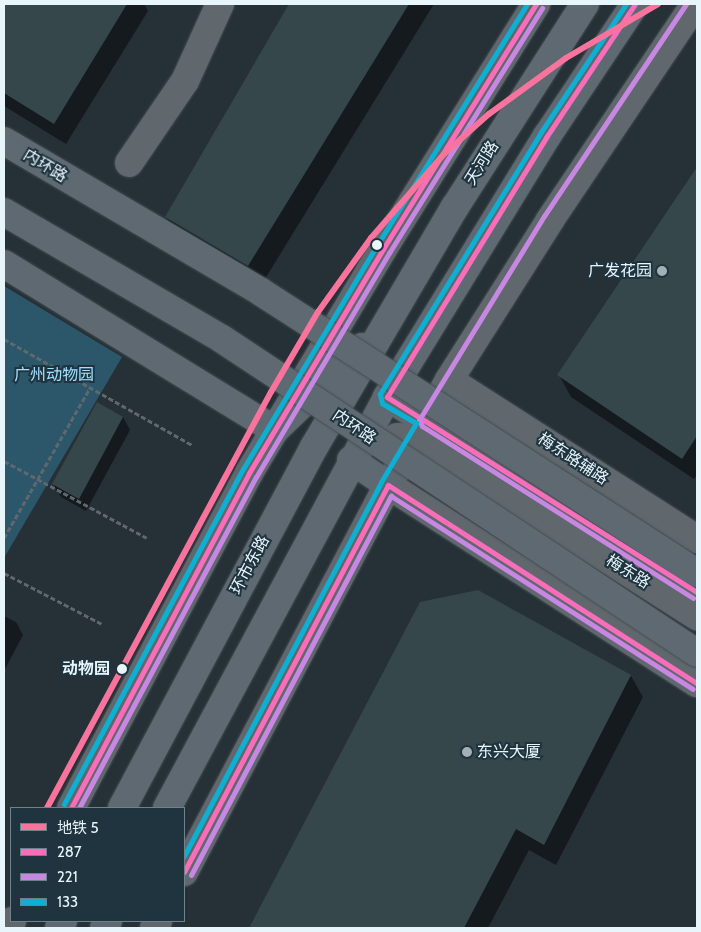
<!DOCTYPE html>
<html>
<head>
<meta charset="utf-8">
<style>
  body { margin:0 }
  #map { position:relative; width:701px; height:932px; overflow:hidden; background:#263137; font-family:Cabin,"Noto Sans SC",sans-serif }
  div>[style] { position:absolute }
  .green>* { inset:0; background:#2c576b }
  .shadow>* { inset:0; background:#0007 }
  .building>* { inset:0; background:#35474b }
  .path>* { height:3px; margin-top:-1.5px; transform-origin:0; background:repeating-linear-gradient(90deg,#60686d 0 5px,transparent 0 7.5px) }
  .roads { filter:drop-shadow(0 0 1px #434d52) drop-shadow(0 0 1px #434d52) }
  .street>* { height:28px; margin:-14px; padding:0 14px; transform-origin:14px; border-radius:14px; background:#60686d }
  .secondary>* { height:28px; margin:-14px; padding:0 14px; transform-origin:14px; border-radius:14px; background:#60686d }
  .highway>* { height:28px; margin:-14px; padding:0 14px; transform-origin:14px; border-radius:14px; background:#5e6972 }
  .bridges { filter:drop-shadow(0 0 1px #434d52) drop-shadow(0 0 1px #434d52) }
  .highway-bridge>* { height:28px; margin:-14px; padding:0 14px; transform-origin:14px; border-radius:14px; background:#5e6972 }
  .bus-1>* { height:5px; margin:-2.5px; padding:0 2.5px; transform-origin:2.5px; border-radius:2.5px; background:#fb6dba }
  .bus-2>* { height:5px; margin:-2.5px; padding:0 2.5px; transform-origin:2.5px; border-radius:2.5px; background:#c787e3 }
  .bus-3>* { height:5px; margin:-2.5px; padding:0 2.5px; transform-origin:2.5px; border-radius:2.5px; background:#0dafd3 }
  .metro-1>* { height:6px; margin:-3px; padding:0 3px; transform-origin:3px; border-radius:3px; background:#f9739d }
  .dots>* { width:14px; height:14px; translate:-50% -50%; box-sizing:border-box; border:2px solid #1f343e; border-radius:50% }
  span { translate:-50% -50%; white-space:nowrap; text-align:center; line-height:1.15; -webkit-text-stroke:4px #1f343e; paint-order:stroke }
  .street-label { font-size:16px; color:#e8f5fb }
  .poi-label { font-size:16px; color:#e8f5fb }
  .right { translate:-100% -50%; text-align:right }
  .left { translate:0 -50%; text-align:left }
  .park-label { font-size:16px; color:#a1e0ff }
  .stop-label { font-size:16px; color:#e8f5fb; font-weight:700 }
  .frame { position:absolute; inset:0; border:5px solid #e8f5fb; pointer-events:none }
  .legend { position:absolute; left:10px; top:807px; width:175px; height:115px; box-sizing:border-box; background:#1f343e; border:1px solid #6f818a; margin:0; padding:6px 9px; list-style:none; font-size:15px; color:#e8f5fb }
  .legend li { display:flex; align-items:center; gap:10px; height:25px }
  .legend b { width:25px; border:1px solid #6f818a }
</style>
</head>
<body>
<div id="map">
  <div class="green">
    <i style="clip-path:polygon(4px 286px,122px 357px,4px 558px)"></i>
  </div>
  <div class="shadow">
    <i style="clip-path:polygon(4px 4px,144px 4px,148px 11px,66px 144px,4px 106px)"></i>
    <i style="clip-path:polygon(290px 4px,434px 4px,260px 287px,179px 239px,166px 217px)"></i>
    <i style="clip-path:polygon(697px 169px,697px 475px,694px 479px,571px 397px,559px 375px)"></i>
    <i style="clip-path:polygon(123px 417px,130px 430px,86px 511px,61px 497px,53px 484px)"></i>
    <i style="clip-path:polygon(4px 616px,16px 622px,23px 635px,4px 671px)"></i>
    <i style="clip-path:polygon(631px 676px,643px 697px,556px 865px,529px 850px,488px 928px,251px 928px)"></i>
  </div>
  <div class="building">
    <i style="clip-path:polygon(4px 4px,127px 4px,54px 124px,4px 93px)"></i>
    <i style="clip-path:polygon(289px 4px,409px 4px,248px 266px,165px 217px)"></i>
    <i style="clip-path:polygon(697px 167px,697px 436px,682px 459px,557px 375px)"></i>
    <i style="clip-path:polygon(97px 402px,123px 417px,79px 499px,52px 484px)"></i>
    <i style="clip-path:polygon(478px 590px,631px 675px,544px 845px,516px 829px,464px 928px,249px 928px,420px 602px)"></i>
  </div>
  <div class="path">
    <i style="left:4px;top:339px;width:216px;rotate:29.4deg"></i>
    <i style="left:4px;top:461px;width:162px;rotate:28.3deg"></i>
    <i style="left:4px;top:538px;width:173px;rotate:-60.2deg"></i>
    <i style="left:4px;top:573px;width:110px;rotate:27.5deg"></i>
  </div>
  <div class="roads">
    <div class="street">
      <i style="left:129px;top:163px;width:99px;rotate:-55.7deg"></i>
      <i style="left:185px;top:81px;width:85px;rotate:-65.6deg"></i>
      <i style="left:449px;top:380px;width:295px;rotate:32.7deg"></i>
      <i style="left:388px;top:485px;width:367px;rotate:32.7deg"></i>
    </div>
    <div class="secondary">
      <i style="left:387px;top:397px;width:366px;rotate:32.2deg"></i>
      <i style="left:397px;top:437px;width:19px;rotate:3deg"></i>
      <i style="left:416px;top:438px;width:333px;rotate:32.4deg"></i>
      <i style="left:71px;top:808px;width:379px;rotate:-62deg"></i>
      <i style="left:249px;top:473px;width:261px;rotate:-59.1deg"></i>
      <i style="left:383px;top:249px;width:289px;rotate:-58deg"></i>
      <i style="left:184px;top:872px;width:437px;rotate:-62.2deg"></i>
      <i style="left:388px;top:485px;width:121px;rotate:-59.8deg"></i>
      <i style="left:449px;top:380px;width:189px;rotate:-57.7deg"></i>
      <i style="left:550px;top:220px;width:260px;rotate:-56.1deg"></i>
      <i style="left:8px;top:928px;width:8px;rotate:-60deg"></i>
      <i style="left:154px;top:928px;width:8px;rotate:-60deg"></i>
    </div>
    <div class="highway">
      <i style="left:4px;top:264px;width:318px;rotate:31.5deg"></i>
      <i style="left:275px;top:430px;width:120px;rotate:-43.7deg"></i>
      <i style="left:351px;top:460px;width:45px;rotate:34deg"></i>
      <i style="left:122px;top:808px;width:409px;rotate:-62deg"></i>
      <i style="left:314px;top:447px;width:278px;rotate:-59.6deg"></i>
      <i style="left:455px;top:207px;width:241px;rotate:-57.4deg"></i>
      <i style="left:167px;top:808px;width:466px;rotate:-61.8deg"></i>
      <i style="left:387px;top:397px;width:306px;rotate:-58.5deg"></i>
      <i style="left:547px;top:136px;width:159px;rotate:-56.3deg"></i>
      <i style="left:59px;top:928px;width:8px;rotate:-60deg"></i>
      <i style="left:104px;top:928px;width:8px;rotate:-60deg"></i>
    </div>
  </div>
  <div class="bridges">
    <div class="highway-bridge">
      <i style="left:4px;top:141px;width:298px;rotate:30.4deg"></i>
      <i style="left:261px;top:292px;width:519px;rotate:32.8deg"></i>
      <i style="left:4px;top:212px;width:252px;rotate:30.2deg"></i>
      <i style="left:222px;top:339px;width:569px;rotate:33.47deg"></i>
    </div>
  </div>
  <div class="bus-1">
    <i style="left:635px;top:4px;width:159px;rotate:123.7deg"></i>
    <i style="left:547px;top:136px;width:306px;rotate:121.5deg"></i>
    <i style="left:387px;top:397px;width:366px;rotate:32.2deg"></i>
    <i style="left:71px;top:808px;width:379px;rotate:-62deg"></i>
    <i style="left:249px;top:473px;width:261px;rotate:-59.1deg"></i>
    <i style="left:383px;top:249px;width:289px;rotate:-58deg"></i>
    <i style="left:184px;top:872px;width:437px;rotate:-62.2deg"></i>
    <i style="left:388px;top:485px;width:367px;rotate:32.7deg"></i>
  </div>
  <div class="bus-2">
    <i style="left:686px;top:4px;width:255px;rotate:123.8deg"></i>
    <i style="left:544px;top:216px;width:239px;rotate:121.5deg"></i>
    <i style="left:419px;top:420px;width:7px;rotate:63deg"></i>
    <i style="left:422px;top:426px;width:321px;rotate:32.4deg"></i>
    <i style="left:79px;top:808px;width:375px;rotate:-61.9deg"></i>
    <i style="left:256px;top:477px;width:261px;rotate:-59.3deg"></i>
    <i style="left:389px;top:253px;width:289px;rotate:-58deg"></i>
    <i style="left:191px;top:875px;width:429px;rotate:-62.2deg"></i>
    <i style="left:391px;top:496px;width:358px;rotate:32.6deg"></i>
  </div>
  <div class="bus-3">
    <i style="left:64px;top:804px;width:380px;rotate:-61.9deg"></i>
    <i style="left:243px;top:469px;width:261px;rotate:-59.1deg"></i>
    <i style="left:377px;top:245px;width:284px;rotate:-58.1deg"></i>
    <i style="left:184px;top:856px;width:423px;rotate:-62.2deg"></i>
    <i style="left:381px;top:482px;width:69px;rotate:-59.3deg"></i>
    <i style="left:416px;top:423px;width:39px;rotate:-150deg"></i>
    <i style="left:382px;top:403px;width:9px;rotate:-103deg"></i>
    <i style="left:380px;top:394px;width:308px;rotate:-58.4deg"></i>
    <i style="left:541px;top:132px;width:154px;rotate:-56.4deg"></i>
  </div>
  <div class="metro-1">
    <i style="left:47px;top:808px;width:472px;rotate:-61.7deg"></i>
    <i style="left:271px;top:392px;width:93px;rotate:-59.6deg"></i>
    <i style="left:318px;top:312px;width:91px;rotate:-54.4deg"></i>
    <i style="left:371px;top:238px;width:113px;rotate:-49deg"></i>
    <i style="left:445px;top:153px;width:59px;rotate:-41.6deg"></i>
    <i style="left:489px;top:114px;width:95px;rotate:-36deg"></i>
    <i style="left:566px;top:58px;width:107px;rotate:-30.4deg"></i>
  </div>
  <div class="dots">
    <i style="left:377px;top:245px;background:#e8f5fb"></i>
    <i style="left:662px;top:271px;background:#a4b0b6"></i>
    <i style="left:122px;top:669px;background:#e8f5fb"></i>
    <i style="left:467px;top:752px;background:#a4b0b6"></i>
  </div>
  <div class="street-label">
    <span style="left:482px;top:163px;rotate:-58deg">天河路</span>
    <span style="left:45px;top:166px;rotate:31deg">内环路</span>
    <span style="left:354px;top:427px;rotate:34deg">内环路</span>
    <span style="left:573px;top:459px;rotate:33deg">梅东路辅路</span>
    <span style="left:250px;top:565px;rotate:-62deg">环市东路</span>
    <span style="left:628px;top:572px;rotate:32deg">梅东路</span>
  </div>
  <div class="poi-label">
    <span class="right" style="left:652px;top:271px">广发花园</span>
    <span class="left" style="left:477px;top:752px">东兴大厦</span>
  </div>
  <div class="park-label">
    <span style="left:54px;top:375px">广州动物园</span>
  </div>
  <div class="stop-label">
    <span class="right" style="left:110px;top:669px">动物园</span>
  </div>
  <div class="frame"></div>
  <ul class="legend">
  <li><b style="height:6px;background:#f9739d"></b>地铁 5</li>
  <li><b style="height:6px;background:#fb6dba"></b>287</li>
  <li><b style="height:6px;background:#c787e3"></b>221</li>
  <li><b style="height:6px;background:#0dafd3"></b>133</li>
  </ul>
</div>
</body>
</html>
